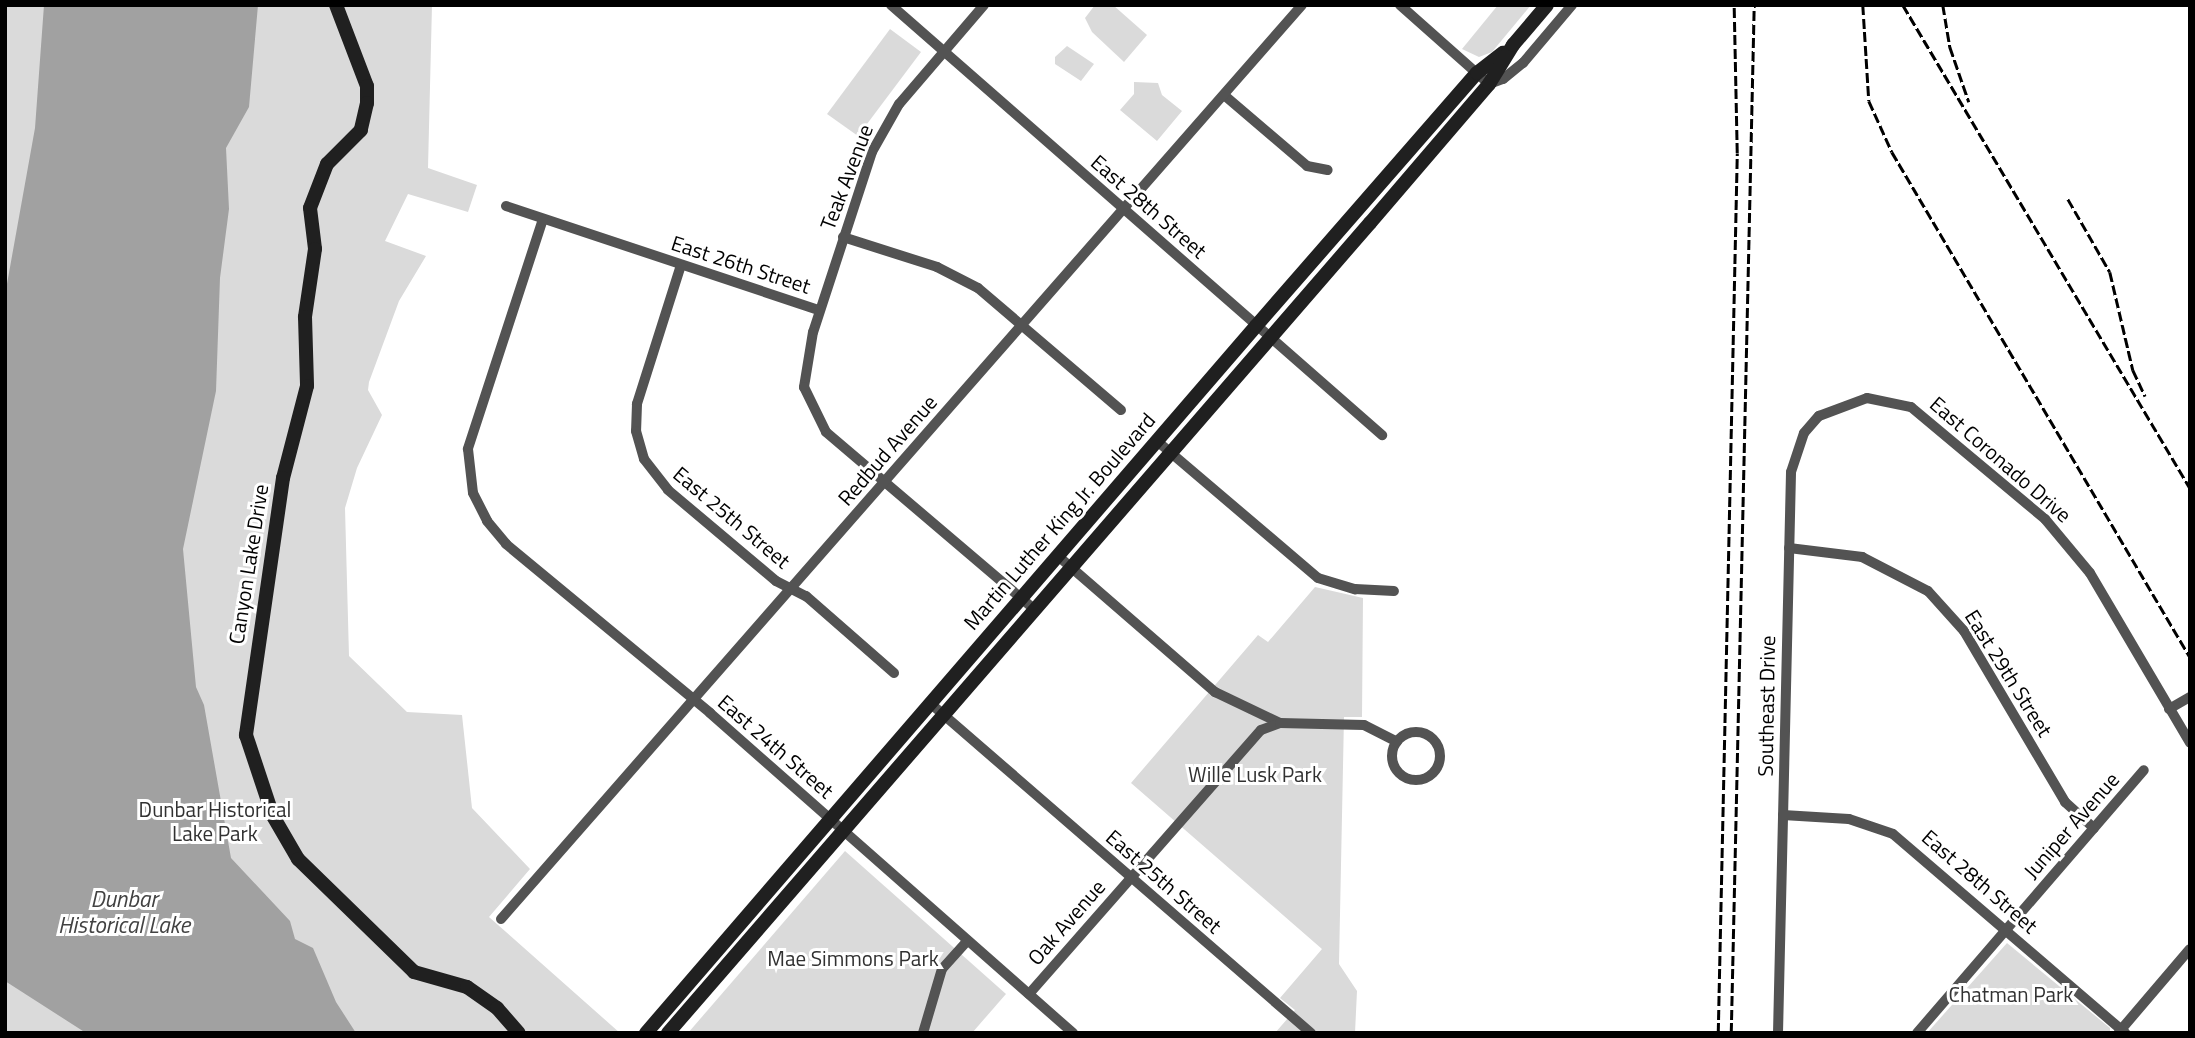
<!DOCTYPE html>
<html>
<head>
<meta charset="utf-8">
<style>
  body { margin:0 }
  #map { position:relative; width:2195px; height:1038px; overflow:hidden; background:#fff; font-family:"Titillium Web",sans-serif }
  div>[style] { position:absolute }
  .green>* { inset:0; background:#dadada }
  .water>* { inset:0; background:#a1a1a1 }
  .street>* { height:10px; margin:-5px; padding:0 5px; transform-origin:5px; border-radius:5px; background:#535353 }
  .street>.ring { margin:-5px; padding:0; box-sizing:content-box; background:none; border:10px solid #535353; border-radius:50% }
  .secondary>* { height:14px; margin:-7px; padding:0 7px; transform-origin:7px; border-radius:7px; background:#202020 }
  .rail>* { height:2.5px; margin-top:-1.25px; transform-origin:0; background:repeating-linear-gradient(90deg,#000 0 10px,transparent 0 13.5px) }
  span { translate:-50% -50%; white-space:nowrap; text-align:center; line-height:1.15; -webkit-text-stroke:6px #fff; paint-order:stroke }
  .street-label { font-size:21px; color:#000 }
  .park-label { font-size:21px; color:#313131 }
  .water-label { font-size:23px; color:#424242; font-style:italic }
  .frame { position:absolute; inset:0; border:7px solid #000; pointer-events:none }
</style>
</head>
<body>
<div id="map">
  <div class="green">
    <i style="clip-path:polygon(5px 5px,432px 5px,428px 168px,477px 185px,468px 212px,408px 194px,385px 241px,426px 256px,399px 301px,369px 382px,368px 390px,382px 415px,357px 468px,345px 508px,349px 656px,407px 712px,462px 715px,472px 808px,530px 869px,489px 917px,620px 1033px,5px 1033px)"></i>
    <i style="clip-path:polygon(1095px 5px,1113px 5px,1147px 35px,1124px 62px,1092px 32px,1085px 18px)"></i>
    <i style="clip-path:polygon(1498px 5px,1531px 5px,1492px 52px,1479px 57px,1462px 49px)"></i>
    <i style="clip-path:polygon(890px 29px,921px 52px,858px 136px,827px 114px)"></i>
    <i style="clip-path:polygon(1067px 46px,1094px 64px,1081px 81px,1055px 64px,1055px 57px)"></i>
    <i style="clip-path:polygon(1134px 82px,1158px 83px,1162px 95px,1182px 111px,1157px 141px,1120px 110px,1134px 94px)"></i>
    <i style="clip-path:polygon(1315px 587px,1363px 598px,1362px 717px,1344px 717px,1339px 964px,1357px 991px,1355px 1033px,1275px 1033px,1295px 1010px,1280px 998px,1322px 949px,1131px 783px,1258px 635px,1268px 642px)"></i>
    <i style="clip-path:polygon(845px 851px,1006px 994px,972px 1033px,688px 1033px)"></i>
    <i style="clip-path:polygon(2007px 943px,2110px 1028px,2110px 1033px,1927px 1033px)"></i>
  </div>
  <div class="water">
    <i style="clip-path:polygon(44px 5px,258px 5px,249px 107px,226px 148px,229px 209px,220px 278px,216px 391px,183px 549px,196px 687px,204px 705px,231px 858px,290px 921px,295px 939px,313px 948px,336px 1002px,356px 1033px,86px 1033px,5px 981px,5px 295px,35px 128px)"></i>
  </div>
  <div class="street">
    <i style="left:891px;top:5px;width:653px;rotate:41.21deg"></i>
    <i style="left:984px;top:5px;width:130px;rotate:130.6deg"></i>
    <i style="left:899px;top:104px;width:55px;rotate:119.4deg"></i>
    <i style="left:872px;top:152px;width:189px;rotate:108.1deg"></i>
    <i style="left:813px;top:332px;width:56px;rotate:99.3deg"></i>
    <i style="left:804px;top:387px;width:50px;rotate:63.9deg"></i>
    <i style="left:826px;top:432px;width:275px;rotate:40.4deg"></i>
    <i style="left:1400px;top:5px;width:119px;rotate:41.6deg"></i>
    <i style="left:1489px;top:84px;width:15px;rotate:-20deg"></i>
    <i style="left:1503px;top:79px;width:26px;rotate:-39deg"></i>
    <i style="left:1523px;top:63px;width:76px;rotate:-49.8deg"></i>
    <i style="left:1224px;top:95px;width:109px;rotate:40.5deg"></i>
    <i style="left:1307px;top:166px;width:21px;rotate:11deg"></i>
    <i style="left:506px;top:206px;width:330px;rotate:18.4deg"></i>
    <i style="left:543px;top:219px;width:242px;rotate:108.1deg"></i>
    <i style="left:468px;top:449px;width:44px;rotate:83.5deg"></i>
    <i style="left:473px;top:493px;width:31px;rotate:63deg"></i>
    <i style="left:487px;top:521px;width:30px;rotate:50deg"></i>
    <i style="left:506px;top:544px;width:265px;rotate:39.6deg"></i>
    <i style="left:710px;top:713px;width:484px;rotate:41.4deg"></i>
    <i style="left:843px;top:237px;width:99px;rotate:17.7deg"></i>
    <i style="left:937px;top:267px;width:46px;rotate:27.1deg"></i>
    <i style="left:978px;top:288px;width:188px;rotate:40.5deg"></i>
    <i style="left:681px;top:265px;width:146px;rotate:107.6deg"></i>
    <i style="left:637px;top:404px;width:27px;rotate:92deg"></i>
    <i style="left:636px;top:431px;width:29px;rotate:74deg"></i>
    <i style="left:644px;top:459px;width:39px;rotate:52deg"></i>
    <i style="left:668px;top:490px;width:141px;rotate:40.1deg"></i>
    <i style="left:776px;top:581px;width:34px;rotate:27deg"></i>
    <i style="left:806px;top:596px;width:117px;rotate:41.2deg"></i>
    <i style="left:1157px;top:441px;width:211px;rotate:40.4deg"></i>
    <i style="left:1318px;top:578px;width:39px;rotate:17deg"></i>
    <i style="left:1355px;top:589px;width:39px;rotate:3deg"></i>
    <i style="left:1789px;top:548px;width:74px;rotate:7deg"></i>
    <i style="left:1862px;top:557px;width:74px;rotate:27.3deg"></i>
    <i style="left:1928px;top:591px;width:54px;rotate:48deg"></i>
    <i style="left:1964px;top:631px;width:199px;rotate:59.4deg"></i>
    <i style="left:2065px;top:802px;width:39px;rotate:42deg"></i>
    <i style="left:1058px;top:556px;width:208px;rotate:40.9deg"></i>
    <i style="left:1215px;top:692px;width:72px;rotate:25.5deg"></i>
    <i style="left:930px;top:703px;width:504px;rotate:40.9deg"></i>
    <i style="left:2169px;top:709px;width:24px;rotate:-30deg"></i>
    <i class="ring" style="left:1392px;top:732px;width:38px;height:38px"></i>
    <i style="left:1783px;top:815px;width:66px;rotate:3.5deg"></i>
    <i style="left:1849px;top:819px;width:46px;rotate:18.8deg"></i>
    <i style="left:1893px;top:834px;width:306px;rotate:40.6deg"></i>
    <i style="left:501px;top:919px;width:1215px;rotate:-48.77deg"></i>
    <i style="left:1029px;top:994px;width:351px;rotate:-48.7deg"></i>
    <i style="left:1261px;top:730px;width:20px;rotate:-20deg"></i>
    <i style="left:1280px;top:723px;width:84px;rotate:1.4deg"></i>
    <i style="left:1364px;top:725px;width:37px;rotate:27deg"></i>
    <i style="left:2119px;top:1032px;width:109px;rotate:-49.5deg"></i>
    <i style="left:923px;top:1033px;width:67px;rotate:-73.5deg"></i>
    <i style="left:942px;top:969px;width:38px;rotate:-48deg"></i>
    <i style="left:1778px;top:1033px;width:561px;rotate:-88.67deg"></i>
    <i style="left:1791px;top:472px;width:41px;rotate:-71.6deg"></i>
    <i style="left:1804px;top:433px;width:23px;rotate:-49deg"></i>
    <i style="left:1819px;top:416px;width:51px;rotate:-20.6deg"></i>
    <i style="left:1867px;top:398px;width:45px;rotate:11.6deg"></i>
    <i style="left:1911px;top:407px;width:175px;rotate:39.9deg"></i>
    <i style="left:2045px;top:519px;width:70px;rotate:50.2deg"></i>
    <i style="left:2090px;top:573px;width:197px;rotate:59.5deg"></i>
    <i style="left:1917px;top:1033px;width:347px;rotate:-49.2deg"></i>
  </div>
  <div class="secondary">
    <i style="left:336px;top:5px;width:87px;rotate:69.1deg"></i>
    <i style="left:367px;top:86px;width:17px;rotate:90deg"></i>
    <i style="left:367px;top:103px;width:28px;rotate:103deg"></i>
    <i style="left:361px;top:130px;width:48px;rotate:135deg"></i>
    <i style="left:327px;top:164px;width:47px;rotate:111.1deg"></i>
    <i style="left:310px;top:208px;width:41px;rotate:83deg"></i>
    <i style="left:315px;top:249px;width:69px;rotate:98.4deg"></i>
    <i style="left:305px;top:317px;width:69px;rotate:88.3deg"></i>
    <i style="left:307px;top:386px;width:95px;rotate:104.6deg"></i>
    <i style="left:283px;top:478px;width:260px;rotate:98.2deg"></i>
    <i style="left:246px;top:735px;width:85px;rotate:71.6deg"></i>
    <i style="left:273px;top:816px;width:50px;rotate:59.8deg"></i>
    <i style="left:298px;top:859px;width:162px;rotate:44.2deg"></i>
    <i style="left:414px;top:972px;width:55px;rotate:15.8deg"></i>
    <i style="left:467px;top:987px;width:37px;rotate:35deg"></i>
    <i style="left:497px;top:1008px;width:33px;rotate:49deg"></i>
    <i style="left:646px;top:1033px;width:934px;rotate:-49.21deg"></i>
    <i style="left:1256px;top:326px;width:336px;rotate:-48.9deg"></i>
    <i style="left:1477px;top:73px;width:33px;rotate:-38deg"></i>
    <i style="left:668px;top:1033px;width:1072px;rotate:-49.09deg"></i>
    <i style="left:1370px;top:223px;width:183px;rotate:-49.4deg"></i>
    <i style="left:1489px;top:84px;width:46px;rotate:-58.4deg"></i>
    <i style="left:1513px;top:45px;width:52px;rotate:-49.6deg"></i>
  </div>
  <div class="rail">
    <i style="left:1863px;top:5px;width:96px;rotate:86.4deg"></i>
    <i style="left:1869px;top:101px;width:56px;rotate:65.7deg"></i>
    <i style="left:1892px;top:152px;width:586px;rotate:59.46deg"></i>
    <i style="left:1903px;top:5px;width:562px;rotate:59.28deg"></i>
    <i style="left:1943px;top:5px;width:43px;rotate:80.5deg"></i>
    <i style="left:1950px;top:47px;width:58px;rotate:70.9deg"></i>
    <i style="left:2068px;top:199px;width:84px;rotate:60.1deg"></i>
    <i style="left:2110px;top:272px;width:101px;rotate:76.8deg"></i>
    <i style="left:2133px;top:370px;width:29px;rotate:65deg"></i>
    <i style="left:1718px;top:1033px;width:880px;rotate:-88.76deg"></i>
    <i style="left:1737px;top:153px;width:148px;rotate:-91.2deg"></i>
    <i style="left:1731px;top:1033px;width:1028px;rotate:-88.72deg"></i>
  </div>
  <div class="street-label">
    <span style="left:846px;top:177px;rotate:-69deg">Teak Avenue</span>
    <span style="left:1149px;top:206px;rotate:41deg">East 28th Street</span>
    <span style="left:741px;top:264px;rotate:18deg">East 26th Street</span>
    <span style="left:887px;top:450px;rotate:-49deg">Redbud Avenue</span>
    <span style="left:2001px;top:459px;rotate:41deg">East Coronado Drive</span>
    <span style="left:732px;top:517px;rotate:40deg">East 25th Street</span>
    <span style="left:1059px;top:521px;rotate:-49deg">Martin Luther King Jr. Boulevard</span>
    <span style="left:248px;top:564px;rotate:-81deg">Canyon Lake Drive</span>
    <span style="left:2009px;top:673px;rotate:58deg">East 29th Street</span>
    <span style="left:1766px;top:706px;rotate:-89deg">Southeast Drive</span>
    <span style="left:776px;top:746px;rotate:41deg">East 24th Street</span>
    <span style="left:2071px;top:825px;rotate:-49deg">Juniper Avenue</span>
    <span style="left:1164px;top:881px;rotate:41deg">East 25th Street</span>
    <span style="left:1980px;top:881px;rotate:41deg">East 28th Street</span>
    <span style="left:1066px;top:922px;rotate:-49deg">Oak Avenue</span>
  </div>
  <div class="park-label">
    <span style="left:1255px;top:774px">Wille Lusk Park</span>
    <span style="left:215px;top:821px">Dunbar Historical<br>Lake Park</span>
    <span style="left:853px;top:958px">Mae Simmons Park</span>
    <span style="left:2011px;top:994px">Chatman Park</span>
  </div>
  <div class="water-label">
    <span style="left:124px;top:912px">Dunbar<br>Historical Lake</span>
  </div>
  <div class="frame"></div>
</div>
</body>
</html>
